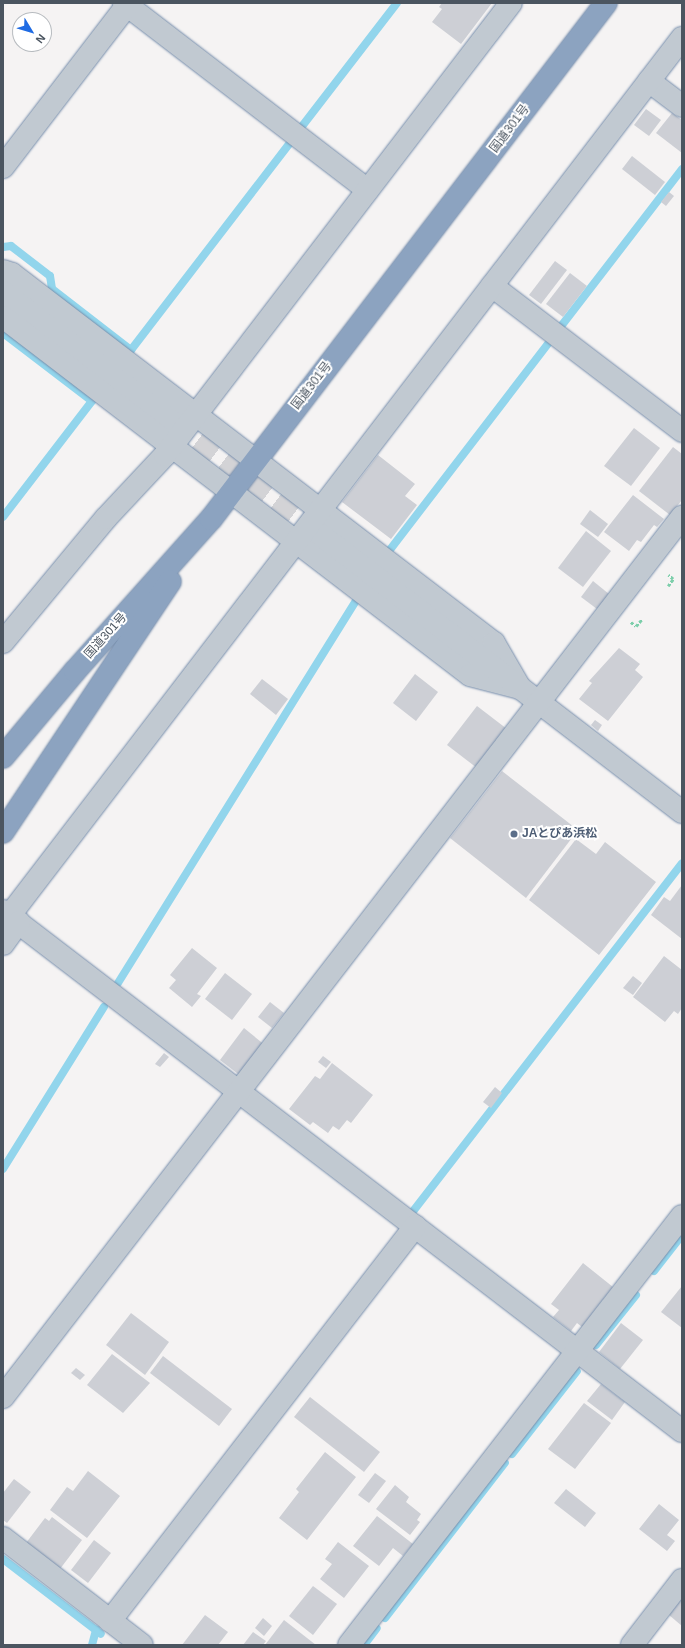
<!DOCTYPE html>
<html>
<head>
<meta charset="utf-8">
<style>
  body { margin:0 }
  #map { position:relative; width:685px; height:1648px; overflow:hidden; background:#f5f3f3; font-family:Helvetica,"Noto Sans JP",sans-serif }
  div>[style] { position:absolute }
  .stream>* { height:8px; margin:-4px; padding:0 4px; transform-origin:4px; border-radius:4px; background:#92d5ec }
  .building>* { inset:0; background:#cdcfd5 }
  .street-tunnel>* { height:22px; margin-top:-11px; transform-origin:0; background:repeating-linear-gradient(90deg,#d3d3d6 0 22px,transparent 0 33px) }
  .path>* { height:2.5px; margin-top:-1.25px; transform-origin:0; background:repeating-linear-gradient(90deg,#7cceaa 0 3px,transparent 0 5px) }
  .roads { filter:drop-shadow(0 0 1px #778eac) drop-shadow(0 0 1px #778eac) }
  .street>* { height:22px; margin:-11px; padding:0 11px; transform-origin:11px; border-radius:11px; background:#c1c9d1 }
  .highway>* { height:22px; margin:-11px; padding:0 11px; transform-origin:11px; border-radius:11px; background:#8ca3c0 }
  .dots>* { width:11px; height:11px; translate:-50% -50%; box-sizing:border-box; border:2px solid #fff; border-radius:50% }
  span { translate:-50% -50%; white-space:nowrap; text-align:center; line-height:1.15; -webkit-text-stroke:4px #fff; paint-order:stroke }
  .street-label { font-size:12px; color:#4b5560 }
  .service-label { font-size:12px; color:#4e5e75; font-weight:700 }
  .left { translate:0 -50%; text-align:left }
  .frame { position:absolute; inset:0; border:4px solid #4b5560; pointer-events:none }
  .north { position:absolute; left:12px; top:12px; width:40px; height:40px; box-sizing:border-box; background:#fff; border:1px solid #b7bbbf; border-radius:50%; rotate:128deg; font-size:11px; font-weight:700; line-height:16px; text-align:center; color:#4b5560 }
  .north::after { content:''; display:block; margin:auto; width:14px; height:18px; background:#1f6be3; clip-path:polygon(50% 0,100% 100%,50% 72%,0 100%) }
</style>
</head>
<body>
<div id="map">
  <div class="stream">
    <i style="left:303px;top:125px;width:154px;rotate:-52.4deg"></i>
    <i style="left:3px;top:247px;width:8px;rotate:-7deg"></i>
    <i style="left:11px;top:246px;width:49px;rotate:37.6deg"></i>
    <i style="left:50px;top:276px;width:13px;rotate:81deg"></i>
    <i style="left:52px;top:289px;width:100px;rotate:37.7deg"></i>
    <i style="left:131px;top:350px;width:260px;rotate:-52.5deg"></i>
    <i style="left:562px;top:325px;width:197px;rotate:-52.4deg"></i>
    <i style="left:3px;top:333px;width:112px;rotate:37.4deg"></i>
    <i style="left:92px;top:401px;width:146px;rotate:127.5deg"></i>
    <i style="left:389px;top:551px;width:261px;rotate:-52.5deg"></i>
    <i style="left:118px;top:983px;width:451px;rotate:-58.1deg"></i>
    <i style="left:3px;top:1169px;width:191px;rotate:-58.1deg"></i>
    <i style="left:414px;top:1210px;width:438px;rotate:-52.3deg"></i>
    <i style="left:654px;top:1271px;width:46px;rotate:-52.1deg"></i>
    <i style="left:596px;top:1345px;width:64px;rotate:-51.3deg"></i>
    <i style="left:512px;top:1454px;width:105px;rotate:-51.9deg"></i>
    <i style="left:3px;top:1559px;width:123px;rotate:37.4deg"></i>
    <i style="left:385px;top:1618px;width:196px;rotate:-52.3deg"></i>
    <i style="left:92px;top:1645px;width:16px;rotate:-75deg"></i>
    <i style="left:364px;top:1645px;width:21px;rotate:-53deg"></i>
  </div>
  <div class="building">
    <i style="clip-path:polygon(442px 3px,492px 3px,461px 44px,432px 22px,442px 9px,439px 7px)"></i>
    <i style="clip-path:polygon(646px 109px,661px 120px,649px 136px,634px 125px)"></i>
    <i style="clip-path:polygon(672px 113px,682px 120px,682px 153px,656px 133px)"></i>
    <i style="clip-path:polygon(632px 156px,665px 182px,655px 195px,622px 169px)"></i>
    <i style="clip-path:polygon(669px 192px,674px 196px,666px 206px,661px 202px)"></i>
    <i style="clip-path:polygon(555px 261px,567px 270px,541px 304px,529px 295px)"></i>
    <i style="clip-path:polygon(570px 273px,587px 286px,563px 317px,546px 304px)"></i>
    <i style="clip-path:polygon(634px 428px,660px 448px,631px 486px,604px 466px)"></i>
    <i style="clip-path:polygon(673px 447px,682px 454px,682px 500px,670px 515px,639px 491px)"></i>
    <i style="clip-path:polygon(378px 455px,415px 484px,405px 496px,417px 505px,391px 539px,342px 502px)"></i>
    <i style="clip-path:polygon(633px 495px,664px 519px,657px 527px,654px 525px,641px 542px,637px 540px,629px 551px,604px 532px)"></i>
    <i style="clip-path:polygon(590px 510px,608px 524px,598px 537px,580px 524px)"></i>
    <i style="clip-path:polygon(586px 531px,611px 551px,583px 587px,558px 568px)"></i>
    <i style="clip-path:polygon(593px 581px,609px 594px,597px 609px,581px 597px)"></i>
    <i style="clip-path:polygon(619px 648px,640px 664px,635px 670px,643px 677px,608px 721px,579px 699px,592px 683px,589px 681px)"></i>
    <i style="clip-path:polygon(415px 674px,438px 692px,416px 721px,393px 703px)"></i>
    <i style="clip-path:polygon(262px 679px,288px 699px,276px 715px,250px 694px)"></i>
    <i style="clip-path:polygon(477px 706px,507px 729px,477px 768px,447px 745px)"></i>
    <i style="clip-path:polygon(595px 720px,602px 725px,598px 731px,591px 725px)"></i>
    <i style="clip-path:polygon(502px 771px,578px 830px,526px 898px,450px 838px)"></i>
    <i style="clip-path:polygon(576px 839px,596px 854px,605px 842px,656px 882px,599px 955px,529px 900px)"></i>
    <i style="clip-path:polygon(682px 885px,682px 939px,651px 915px,664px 897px,670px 901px)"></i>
    <i style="clip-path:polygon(192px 948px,217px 968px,197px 994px,201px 996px,192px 1007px,169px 988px,176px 980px,170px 975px)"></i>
    <i style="clip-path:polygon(664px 956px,682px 970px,682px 1008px,678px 1014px,674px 1011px,665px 1022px,633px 997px)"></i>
    <i style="clip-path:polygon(225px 973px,252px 994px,232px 1020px,205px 999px)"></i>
    <i style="clip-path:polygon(633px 976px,642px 983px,633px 995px,623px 988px)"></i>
    <i style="clip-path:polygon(270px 1002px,284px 1013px,272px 1028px,258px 1017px)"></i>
    <i style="clip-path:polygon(244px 1028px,266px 1046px,242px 1077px,220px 1060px)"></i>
    <i style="clip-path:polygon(164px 1053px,169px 1057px,160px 1067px,155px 1064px)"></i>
    <i style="clip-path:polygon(323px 1056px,331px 1062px,326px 1068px,318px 1062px)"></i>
    <i style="clip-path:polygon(332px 1063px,373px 1095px,351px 1123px,347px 1120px,339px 1130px,333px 1126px,328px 1133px,313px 1122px,310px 1125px,289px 1109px,315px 1076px,320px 1079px)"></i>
    <i style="clip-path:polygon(495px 1087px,502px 1093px,491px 1108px,483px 1102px)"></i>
    <i style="clip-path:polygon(583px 1263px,613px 1287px,582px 1327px,577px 1323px,571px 1331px,553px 1317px,559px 1310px,551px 1304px)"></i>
    <i style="clip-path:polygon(682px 1286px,682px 1328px,661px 1312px)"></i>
    <i style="clip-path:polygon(131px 1313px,169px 1342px,145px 1375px,106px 1345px)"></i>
    <i style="clip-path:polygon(621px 1323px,643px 1340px,620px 1369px,599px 1352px)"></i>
    <i style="clip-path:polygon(112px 1354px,150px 1383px,123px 1413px,87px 1385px)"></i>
    <i style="clip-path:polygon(163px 1356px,232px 1409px,219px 1426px,150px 1373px)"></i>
    <i style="clip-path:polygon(76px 1368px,85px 1375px,80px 1380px,71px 1373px)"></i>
    <i style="clip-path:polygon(601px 1384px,625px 1402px,612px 1420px,587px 1401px)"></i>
    <i style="clip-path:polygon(310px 1397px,380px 1452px,364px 1472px,294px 1417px)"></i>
    <i style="clip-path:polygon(584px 1403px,611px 1423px,575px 1469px,548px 1449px)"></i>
    <i style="clip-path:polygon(325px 1452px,356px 1477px,307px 1540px,279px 1518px,299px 1492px,296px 1489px)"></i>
    <i style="clip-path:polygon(88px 1471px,120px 1496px,87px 1538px,50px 1510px,67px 1487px,73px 1491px)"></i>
    <i style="clip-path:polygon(375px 1473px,386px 1481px,369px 1503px,358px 1495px)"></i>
    <i style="clip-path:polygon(14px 1479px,31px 1492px,7px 1523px,3px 1520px,3px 1493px)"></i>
    <i style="clip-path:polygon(395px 1485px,409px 1497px,406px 1502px,421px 1514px,417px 1520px,420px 1522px,410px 1535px,376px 1509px)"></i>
    <i style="clip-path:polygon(566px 1489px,596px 1513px,585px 1527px,554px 1503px)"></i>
    <i style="clip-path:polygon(659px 1504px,679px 1520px,667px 1535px,675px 1541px,667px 1551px,639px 1529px)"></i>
    <i style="clip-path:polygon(377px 1516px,413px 1544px,403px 1556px,393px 1548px,379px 1566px,353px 1546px)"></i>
    <i style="clip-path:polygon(52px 1517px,82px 1540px,60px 1569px,26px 1543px,45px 1518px,49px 1521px)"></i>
    <i style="clip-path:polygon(94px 1540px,111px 1553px,88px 1583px,71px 1570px)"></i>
    <i style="clip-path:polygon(338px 1542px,369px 1566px,344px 1598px,320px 1579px,332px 1564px,325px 1559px)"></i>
    <i style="clip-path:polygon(313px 1586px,337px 1604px,313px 1635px,289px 1616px)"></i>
    <i style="clip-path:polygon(682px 1598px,682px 1626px,669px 1615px)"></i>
    <i style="clip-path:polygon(205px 1615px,228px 1632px,218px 1645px,182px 1645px)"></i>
    <i style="clip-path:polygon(263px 1618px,272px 1626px,264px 1636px,255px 1628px)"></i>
    <i style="clip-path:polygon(284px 1620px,316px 1645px,265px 1645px)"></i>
    <i style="clip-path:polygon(253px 1632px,266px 1641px,263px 1645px,243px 1645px)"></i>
  </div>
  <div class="street-tunnel">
    <i style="left:171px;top:421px;width:183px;rotate:37.2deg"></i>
  </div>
  <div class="path">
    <i style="left:668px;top:586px;width:9px;rotate:-54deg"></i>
    <i style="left:673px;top:579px;width:6px;rotate:-141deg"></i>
    <i style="left:631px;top:622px;width:6px;rotate:39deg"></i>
    <i style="left:636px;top:626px;width:9px;rotate:-49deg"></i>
  </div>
  <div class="roads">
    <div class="street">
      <i style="left:124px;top:3px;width:307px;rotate:37.5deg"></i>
      <i style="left:649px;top:81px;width:41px;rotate:37.1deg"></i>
      <i style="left:3px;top:167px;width:207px;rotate:-52.5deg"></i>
      <i style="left:3px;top:271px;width:9px;rotate:18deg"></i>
      <i style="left:12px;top:274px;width:607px;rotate:37.44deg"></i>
      <i style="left:494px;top:643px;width:52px;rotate:60deg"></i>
      <i style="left:492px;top:286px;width:239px;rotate:37.3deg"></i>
      <i style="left:3px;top:292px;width:212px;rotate:37.5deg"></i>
      <i style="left:3px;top:317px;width:588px;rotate:37.47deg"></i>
      <i style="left:470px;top:675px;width:52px;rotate:14.6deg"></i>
      <i style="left:317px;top:532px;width:460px;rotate:37.5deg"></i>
      <i style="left:3px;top:642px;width:161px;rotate:-50.3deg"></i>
      <i style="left:106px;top:518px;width:86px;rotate:-46.9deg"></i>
      <i style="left:165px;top:455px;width:569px;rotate:-52.57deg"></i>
      <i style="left:3px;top:911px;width:855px;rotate:37.45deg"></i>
      <i style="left:10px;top:915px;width:1105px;rotate:-52.54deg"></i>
      <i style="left:3px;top:944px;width:27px;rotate:-54deg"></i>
      <i style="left:3px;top:1397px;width:1112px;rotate:-52.35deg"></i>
      <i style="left:3px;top:1538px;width:175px;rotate:37.6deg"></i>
      <i style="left:110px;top:1621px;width:499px;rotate:-52.3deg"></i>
      <i style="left:349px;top:1645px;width:543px;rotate:-52.18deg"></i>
      <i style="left:632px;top:1645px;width:82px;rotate:-52.4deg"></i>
    </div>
    <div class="highway">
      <i style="left:3px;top:757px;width:112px;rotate:-50.1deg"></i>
      <i style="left:75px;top:671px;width:204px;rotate:-48.2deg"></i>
      <i style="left:211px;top:519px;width:650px;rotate:-52.57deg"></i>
      <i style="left:3px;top:832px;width:301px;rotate:-56.3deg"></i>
    </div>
  </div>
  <div class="dots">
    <i style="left:514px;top:834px;background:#5c6f8a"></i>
  </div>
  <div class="street-label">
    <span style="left:510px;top:129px;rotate:-53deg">国道301号</span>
    <span style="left:312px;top:386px;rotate:-52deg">国道301号</span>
    <span style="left:106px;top:636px;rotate:-48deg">国道301号</span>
  </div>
  <div class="service-label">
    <span class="left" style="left:522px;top:834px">JAとぴあ浜松</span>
  </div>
  <div class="frame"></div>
  <div class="north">N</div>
</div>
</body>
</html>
